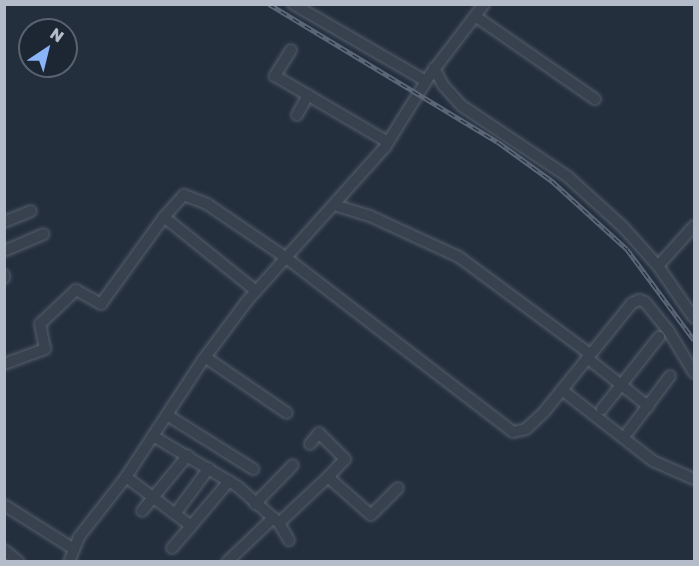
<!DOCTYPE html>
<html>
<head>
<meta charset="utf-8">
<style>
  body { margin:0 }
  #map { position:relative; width:699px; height:566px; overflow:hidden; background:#242f3e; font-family:"Golos Text",sans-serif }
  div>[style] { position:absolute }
  .roads { filter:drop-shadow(0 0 2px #565f6c) drop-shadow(0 0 2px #565f6c) }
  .minor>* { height:10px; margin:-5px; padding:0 5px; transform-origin:5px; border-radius:5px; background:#38414e }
  .rail>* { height:4.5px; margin-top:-2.25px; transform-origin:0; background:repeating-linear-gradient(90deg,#1d2633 0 7px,#5a6575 0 14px); box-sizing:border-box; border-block:2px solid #5a6575 }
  span { translate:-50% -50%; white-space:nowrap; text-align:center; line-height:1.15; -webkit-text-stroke:6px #1d2633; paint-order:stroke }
  .frame { position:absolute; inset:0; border:6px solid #b4bcc9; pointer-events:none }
  .north { position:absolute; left:18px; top:18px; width:60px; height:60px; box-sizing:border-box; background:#1d2633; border:2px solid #59626f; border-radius:50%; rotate:35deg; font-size:16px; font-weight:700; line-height:24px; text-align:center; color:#b4bcc9 }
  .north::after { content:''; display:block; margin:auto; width:21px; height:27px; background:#8ab4f8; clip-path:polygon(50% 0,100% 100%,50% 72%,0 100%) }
</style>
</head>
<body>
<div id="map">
  <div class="roads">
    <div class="minor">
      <i style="left:293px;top:4px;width:154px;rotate:30.1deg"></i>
      <i style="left:475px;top:16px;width:146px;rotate:34.7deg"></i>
      <i style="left:291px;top:50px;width:31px;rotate:122deg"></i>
      <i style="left:275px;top:76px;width:131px;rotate:30.3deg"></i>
      <i style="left:434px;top:68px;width:19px;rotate:62deg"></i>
      <i style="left:443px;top:85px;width:28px;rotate:48deg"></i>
      <i style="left:462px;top:106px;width:128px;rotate:33.8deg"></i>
      <i style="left:568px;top:177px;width:74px;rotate:42.3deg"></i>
      <i style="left:623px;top:227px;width:52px;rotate:48.1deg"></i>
      <i style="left:658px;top:266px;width:63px;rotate:55.3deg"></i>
      <i style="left:297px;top:115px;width:23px;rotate:-61deg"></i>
      <i style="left:334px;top:205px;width:38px;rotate:17deg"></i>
      <i style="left:370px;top:216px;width:98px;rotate:24.7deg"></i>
      <i style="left:459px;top:257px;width:163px;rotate:36.5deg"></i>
      <i style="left:164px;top:217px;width:118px;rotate:38.8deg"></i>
      <i style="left:4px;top:222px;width:29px;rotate:-22deg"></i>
      <i style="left:4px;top:251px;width:43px;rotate:-23deg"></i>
      <i style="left:658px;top:266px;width:54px;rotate:-48deg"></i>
      <i style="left:4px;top:275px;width:3px;rotate:90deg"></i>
      <i style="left:205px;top:357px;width:99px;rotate:34.3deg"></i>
      <i style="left:587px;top:358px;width:78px;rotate:38.2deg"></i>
      <i style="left:4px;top:364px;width:44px;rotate:-20.1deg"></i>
      <i style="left:45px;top:349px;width:25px;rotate:-101deg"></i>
      <i style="left:40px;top:324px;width:50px;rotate:-43.4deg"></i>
      <i style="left:76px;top:290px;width:29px;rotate:29deg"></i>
      <i style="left:101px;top:304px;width:107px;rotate:-54.1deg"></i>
      <i style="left:164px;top:217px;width:30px;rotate:-48deg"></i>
      <i style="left:184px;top:195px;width:25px;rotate:21deg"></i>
      <i style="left:207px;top:204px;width:94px;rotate:34.2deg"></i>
      <i style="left:285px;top:257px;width:287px;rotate:37.5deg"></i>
      <i style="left:513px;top:432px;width:13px;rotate:-13deg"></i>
      <i style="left:526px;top:429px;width:25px;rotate:-43deg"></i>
      <i style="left:544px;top:412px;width:140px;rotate:-51.1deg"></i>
      <i style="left:632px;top:303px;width:8px;rotate:-23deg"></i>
      <i style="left:639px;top:300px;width:6px;rotate:18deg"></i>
      <i style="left:645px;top:302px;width:36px;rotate:51deg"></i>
      <i style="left:668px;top:330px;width:50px;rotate:58.8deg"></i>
      <i style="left:562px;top:390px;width:115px;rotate:38deg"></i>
      <i style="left:653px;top:461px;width:45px;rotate:23.7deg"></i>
      <i style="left:602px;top:409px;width:92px;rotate:-51.6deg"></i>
      <i style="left:167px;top:415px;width:102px;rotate:32.1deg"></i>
      <i style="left:628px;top:432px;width:70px;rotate:-53.1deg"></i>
      <i style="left:153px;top:436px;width:98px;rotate:30.8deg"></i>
      <i style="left:237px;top:486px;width:56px;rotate:41.4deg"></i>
      <i style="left:279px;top:523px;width:67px;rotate:-43.2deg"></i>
      <i style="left:328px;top:477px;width:57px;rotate:41.5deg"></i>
      <i style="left:371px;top:515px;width:38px;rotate:-45deg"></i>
      <i style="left:310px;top:444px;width:14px;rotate:-51deg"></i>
      <i style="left:319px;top:433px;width:37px;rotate:45deg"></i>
      <i style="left:345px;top:459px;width:25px;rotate:133deg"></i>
      <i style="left:126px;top:477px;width:81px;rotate:37deg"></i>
      <i style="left:191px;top:526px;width:59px;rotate:-49.8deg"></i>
      <i style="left:255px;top:504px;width:54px;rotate:-45.7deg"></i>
      <i style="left:4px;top:505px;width:83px;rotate:32.2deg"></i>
      <i style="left:142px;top:511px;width:72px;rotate:-50.6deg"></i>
      <i style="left:175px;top:514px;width:57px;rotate:-53.5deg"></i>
      <i style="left:279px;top:523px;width:20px;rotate:60deg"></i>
      <i style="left:172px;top:548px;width:29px;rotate:-49deg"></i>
      <i style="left:4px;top:550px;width:19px;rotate:39deg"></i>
      <i style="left:69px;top:562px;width:27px;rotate:-68deg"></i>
      <i style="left:79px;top:537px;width:76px;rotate:-51.9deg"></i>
      <i style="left:126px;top:477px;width:140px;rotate:-56.7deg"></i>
      <i style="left:203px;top:360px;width:74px;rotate:-53.3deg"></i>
      <i style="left:247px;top:301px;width:207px;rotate:-48.1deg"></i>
      <i style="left:385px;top:147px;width:85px;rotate:-58deg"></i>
      <i style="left:430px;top:75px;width:89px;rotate:-52.7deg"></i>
      <i style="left:227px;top:562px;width:64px;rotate:-43.7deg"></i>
    </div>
  </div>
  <div class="rail">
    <i style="left:269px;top:4px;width:267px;rotate:31.1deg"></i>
    <i style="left:498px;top:142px;width:67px;rotate:35.8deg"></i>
    <i style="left:552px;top:181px;width:101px;rotate:42.2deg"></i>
    <i style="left:627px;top:249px;width:113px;rotate:53.6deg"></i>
  </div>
  <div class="frame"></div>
  <div class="north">N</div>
</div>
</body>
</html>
